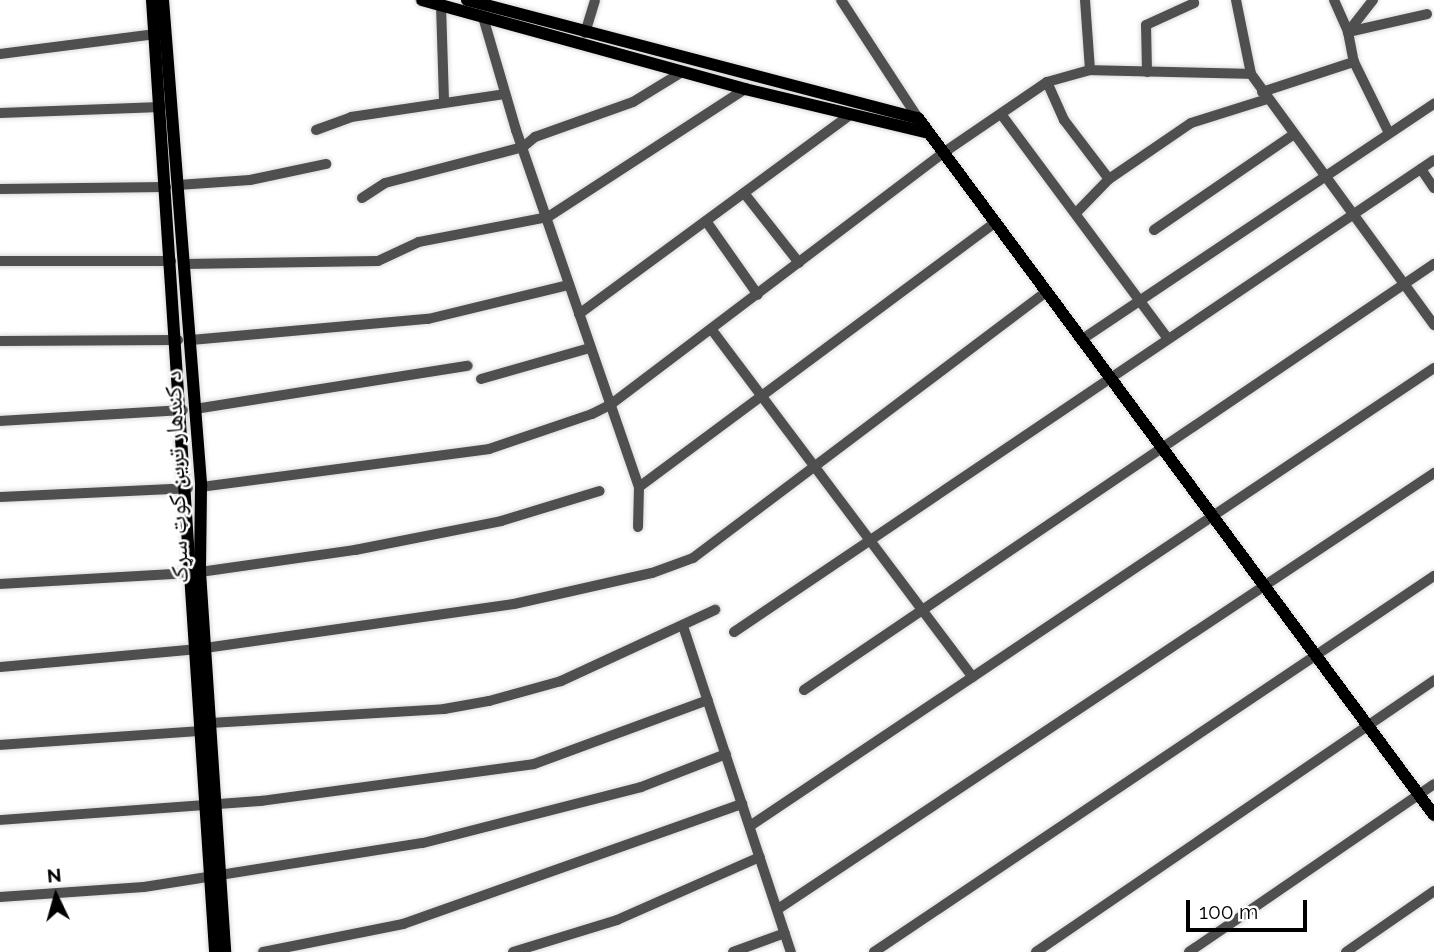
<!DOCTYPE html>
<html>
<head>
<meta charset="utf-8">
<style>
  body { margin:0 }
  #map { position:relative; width:1434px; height:952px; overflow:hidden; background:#fff; font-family:Raleway,"Noto Naskh Arabic",sans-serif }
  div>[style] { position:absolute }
  .roads { filter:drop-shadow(0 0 2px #dbdbdb) drop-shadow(0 0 2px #dbdbdb) }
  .minor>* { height:10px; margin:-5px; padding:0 5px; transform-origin:5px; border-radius:5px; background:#4f4f4f }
  .major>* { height:12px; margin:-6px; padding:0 6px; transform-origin:6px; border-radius:6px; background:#000 }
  span { translate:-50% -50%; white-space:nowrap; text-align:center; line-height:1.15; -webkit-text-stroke:5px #fff; paint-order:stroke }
  .street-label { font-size:24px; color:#000 }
  .north { position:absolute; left:21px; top:861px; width:70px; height:70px; -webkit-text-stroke:5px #fff; paint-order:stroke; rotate:355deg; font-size:19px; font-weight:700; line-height:28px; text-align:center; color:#000 }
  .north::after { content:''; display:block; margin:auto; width:24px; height:32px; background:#000; clip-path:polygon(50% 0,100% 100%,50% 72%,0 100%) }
  .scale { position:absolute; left:1186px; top:900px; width:121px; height:32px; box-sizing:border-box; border:4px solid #000; border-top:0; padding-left:9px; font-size:21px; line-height:24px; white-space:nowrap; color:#000; -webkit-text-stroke:5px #fff; paint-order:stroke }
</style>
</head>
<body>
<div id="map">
  <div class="roads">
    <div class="minor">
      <i style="left:841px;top:0;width:141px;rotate:56.9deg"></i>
      <i style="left:1085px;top:0;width:70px;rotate:85.9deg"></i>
      <i style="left:1236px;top:0;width:76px;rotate:78.5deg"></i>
      <i style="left:1251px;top:74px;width:311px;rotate:53.9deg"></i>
      <i style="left:1334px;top:0;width:35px;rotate:66deg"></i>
      <i style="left:1348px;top:32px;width:81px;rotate:-12.8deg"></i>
      <i style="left:1373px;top:0;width:41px;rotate:128deg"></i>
      <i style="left:1348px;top:32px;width:31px;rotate:79deg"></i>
      <i style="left:1354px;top:62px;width:79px;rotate:63.8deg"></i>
      <i style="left:441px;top:5px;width:94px;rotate:88.2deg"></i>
      <i style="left:483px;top:17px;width:118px;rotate:73.7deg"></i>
      <i style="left:516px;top:130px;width:378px;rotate:71deg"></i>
      <i style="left:639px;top:487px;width:40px;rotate:91.4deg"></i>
      <i style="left:585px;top:33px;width:34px;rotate:-73deg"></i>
      <i style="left:0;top:54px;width:157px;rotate:-7.3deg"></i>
      <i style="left:1147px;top:72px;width:47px;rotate:-91.2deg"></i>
      <i style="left:1146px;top:25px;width:53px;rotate:-24.6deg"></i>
      <i style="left:1047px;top:82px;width:42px;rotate:65.9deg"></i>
      <i style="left:1064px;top:120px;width:74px;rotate:52.7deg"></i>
      <i style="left:1262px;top:92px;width:97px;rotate:-18.1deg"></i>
      <i style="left:0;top:113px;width:161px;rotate:-2.1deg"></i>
      <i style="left:1001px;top:114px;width:280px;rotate:53.4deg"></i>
      <i style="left:316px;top:130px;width:37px;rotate:-20deg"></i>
      <i style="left:351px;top:117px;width:155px;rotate:-8.5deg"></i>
      <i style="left:1421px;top:169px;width:23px;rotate:56deg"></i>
      <i style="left:178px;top:185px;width:72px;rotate:-4deg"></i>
      <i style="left:250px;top:180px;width:78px;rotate:-11.9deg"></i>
      <i style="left:0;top:189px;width:166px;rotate:-0.7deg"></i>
      <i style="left:744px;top:193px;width:89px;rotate:51.8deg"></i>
      <i style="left:362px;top:198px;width:27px;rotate:-33deg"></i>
      <i style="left:385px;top:183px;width:143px;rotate:-14.6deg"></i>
      <i style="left:523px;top:147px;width:16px;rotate:-40deg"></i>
      <i style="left:535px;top:137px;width:104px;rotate:-19.7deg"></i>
      <i style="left:633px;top:102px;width:57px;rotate:-31.5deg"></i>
      <i style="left:1076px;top:213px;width:47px;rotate:-45.9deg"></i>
      <i style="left:1109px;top:179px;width:99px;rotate:-34.3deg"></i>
      <i style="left:1191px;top:123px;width:80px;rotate:-17.5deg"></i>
      <i style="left:706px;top:221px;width:90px;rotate:54.9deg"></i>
      <i style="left:1154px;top:230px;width:168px;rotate:-34.4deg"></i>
      <i style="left:0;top:261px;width:171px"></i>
      <i style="left:184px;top:264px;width:194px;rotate:-0.9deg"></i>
      <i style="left:378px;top:261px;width:45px;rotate:-24.9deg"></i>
      <i style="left:419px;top:242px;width:131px;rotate:-11deg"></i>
      <i style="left:548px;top:217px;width:235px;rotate:-33deg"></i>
      <i style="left:579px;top:314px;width:338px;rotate:-36.3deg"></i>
      <i style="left:712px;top:330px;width:434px;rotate:53.1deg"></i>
      <i style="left:191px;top:340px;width:238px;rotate:-5.1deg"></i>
      <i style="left:428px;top:319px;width:145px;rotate:-13.6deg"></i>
      <i style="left:1081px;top:340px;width:425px;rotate:-33.8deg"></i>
      <i style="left:0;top:341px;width:178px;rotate:-0.3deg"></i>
      <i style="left:481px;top:379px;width:113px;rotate:-15.9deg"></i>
      <i style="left:195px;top:409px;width:276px;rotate:-9deg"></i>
      <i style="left:0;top:421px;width:183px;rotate:-3.4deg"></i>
      <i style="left:201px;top:487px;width:290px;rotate:-7.5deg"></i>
      <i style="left:489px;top:449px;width:109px;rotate:-18.8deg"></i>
      <i style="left:592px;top:414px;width:20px;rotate:-27deg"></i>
      <i style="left:610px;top:405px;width:418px;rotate:-37.1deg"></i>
      <i style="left:943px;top:153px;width:126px;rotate:-34.3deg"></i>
      <i style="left:1047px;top:82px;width:45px;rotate:-15.6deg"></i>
      <i style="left:1090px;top:70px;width:161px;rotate:1.4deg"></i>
      <i style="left:639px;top:487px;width:442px;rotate:-36.6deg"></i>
      <i style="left:0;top:497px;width:188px;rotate:-2.7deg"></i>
      <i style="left:200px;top:572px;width:157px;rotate:-8.1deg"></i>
      <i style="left:355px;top:550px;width:149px;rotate:-11.2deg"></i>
      <i style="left:501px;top:521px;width:103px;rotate:-16.9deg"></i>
      <i style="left:0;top:584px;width:190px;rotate:-3.3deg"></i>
      <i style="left:683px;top:626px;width:343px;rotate:71.7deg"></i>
      <i style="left:734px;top:632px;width:844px;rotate:-33.99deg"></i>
      <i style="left:205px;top:648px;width:312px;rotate:-8.1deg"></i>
      <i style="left:514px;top:604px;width:141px;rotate:-12.7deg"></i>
      <i style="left:652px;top:573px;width:44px;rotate:-20.1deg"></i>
      <i style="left:693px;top:558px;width:442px;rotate:-37deg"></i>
      <i style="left:0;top:667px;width:197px;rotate:-5.2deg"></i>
      <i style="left:804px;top:690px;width:761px;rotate:-34.07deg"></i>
      <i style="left:210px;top:723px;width:234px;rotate:-3.4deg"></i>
      <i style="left:444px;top:709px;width:46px;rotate:-10.1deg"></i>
      <i style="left:489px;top:701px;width:75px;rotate:-15.5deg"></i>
      <i style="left:561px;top:681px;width:170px;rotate:-24.8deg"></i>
      <i style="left:0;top:745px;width:201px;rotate:-4deg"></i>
      <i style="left:0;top:820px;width:262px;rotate:-4.2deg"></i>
      <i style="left:261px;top:801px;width:275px;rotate:-7.7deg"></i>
      <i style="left:534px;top:764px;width:185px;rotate:-20.2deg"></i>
      <i style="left:750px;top:826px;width:823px;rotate:-33.81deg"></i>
      <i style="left:0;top:897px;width:144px;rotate:-4deg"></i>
      <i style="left:144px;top:887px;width:282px;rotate:-9deg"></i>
      <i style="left:423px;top:843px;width:225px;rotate:-14.4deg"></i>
      <i style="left:641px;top:787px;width:91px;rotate:-21.2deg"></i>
      <i style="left:778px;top:909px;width:788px;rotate:-33.61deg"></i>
      <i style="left:263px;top:952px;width:143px;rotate:-11.3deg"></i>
      <i style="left:403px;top:924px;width:360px;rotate:-19.5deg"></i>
      <i style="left:513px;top:952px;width:109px;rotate:-17.1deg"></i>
      <i style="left:617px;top:920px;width:156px;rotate:-23.8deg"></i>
      <i style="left:733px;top:952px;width:55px;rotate:-20.1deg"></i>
      <i style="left:874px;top:952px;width:675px;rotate:-33.88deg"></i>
      <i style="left:1036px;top:952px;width:482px;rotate:-34.3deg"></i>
      <i style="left:1189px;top:952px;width:297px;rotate:-34.4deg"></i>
      <i style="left:1346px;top:952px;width:107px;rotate:-34.7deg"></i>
    </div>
    <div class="major">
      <i style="left:152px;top:0;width:954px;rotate:86.21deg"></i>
      <i style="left:163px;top:0;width:488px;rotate:85.5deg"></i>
      <i style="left:201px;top:487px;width:85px;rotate:90.7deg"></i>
      <i style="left:200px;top:572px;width:381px;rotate:86.2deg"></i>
      <i style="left:422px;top:0;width:335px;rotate:15.4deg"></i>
      <i style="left:745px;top:89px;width:189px;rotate:13.4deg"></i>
      <i style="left:467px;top:0;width:466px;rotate:14.7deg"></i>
      <i style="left:918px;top:118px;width:867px;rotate:53.49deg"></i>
    </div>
  </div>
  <div class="street-label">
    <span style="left:176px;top:477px;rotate:-92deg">د کندهار ترين کوټ سړک</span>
  </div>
  <div class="north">N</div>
  <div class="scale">100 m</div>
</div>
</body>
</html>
